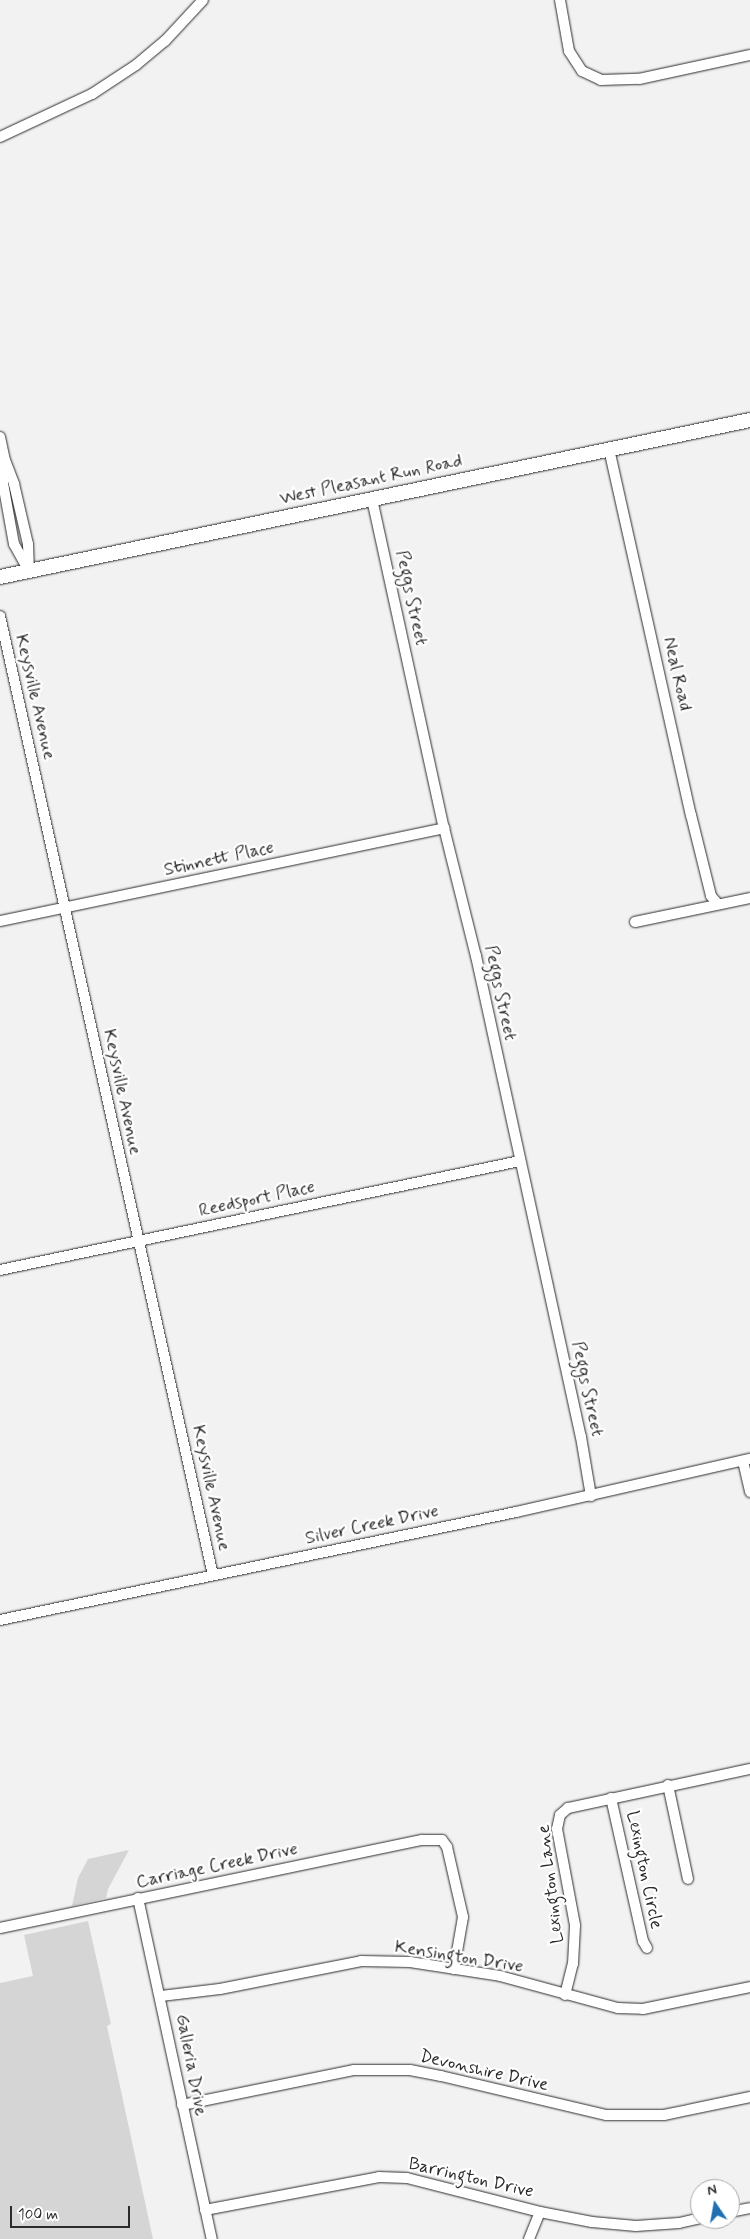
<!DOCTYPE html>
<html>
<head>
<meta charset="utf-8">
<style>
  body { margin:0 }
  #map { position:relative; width:750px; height:2239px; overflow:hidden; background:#f2f2f2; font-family:Mynerve,sans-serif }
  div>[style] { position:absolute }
  .green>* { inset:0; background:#d5d5d5 }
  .roads { filter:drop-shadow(0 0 1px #2b2b2b) drop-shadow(0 0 1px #2b2b2b) }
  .street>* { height:10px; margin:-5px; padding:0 5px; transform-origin:5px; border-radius:5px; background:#fff }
  .secondary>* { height:14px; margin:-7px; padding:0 7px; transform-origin:7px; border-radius:7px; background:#fff }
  span { translate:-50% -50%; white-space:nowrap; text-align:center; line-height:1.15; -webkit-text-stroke:4.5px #fff; paint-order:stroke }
  .street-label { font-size:18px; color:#2b2b2b }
  .north { position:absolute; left:690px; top:2179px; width:50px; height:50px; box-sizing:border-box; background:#fff; border:1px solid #aaa; border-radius:50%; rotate:348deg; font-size:14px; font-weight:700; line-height:20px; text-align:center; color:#2b2b2b }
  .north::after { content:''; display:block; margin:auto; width:18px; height:22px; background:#1f6fb2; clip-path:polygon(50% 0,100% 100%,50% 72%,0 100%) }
  .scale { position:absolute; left:10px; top:2206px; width:120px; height:22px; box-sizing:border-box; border:2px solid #2b2b2b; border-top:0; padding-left:6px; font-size:15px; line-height:18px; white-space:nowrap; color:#2b2b2b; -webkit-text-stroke:4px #fff; paint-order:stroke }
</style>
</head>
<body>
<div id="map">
  <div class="green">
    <i style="clip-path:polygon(129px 1850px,108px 1889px,106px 1898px,72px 1906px,78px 1878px,88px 1859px)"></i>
    <i style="clip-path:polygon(88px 1921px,111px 2024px,107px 2026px,153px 2239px,0 2239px,0 1983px,33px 1976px,24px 1935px)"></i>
  </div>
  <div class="roads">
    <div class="street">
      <i style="left:560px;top:0;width:52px;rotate:80deg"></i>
      <i style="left:569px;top:51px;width:24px;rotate:57deg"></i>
      <i style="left:582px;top:71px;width:21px;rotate:25deg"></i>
      <i style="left:601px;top:80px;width:38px;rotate:-2deg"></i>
      <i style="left:639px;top:79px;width:114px;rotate:-12.2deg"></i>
      <i style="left:0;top:137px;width:102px;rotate:-25.1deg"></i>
      <i style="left:92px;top:94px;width:53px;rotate:-33.4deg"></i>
      <i style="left:136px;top:65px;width:38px;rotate:-40deg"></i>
      <i style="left:165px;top:41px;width:56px;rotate:-47.2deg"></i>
      <i style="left:0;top:437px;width:24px;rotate:78deg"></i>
      <i style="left:5px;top:460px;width:26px;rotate:69deg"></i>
      <i style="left:14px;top:484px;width:62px;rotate:76.9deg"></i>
      <i style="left:28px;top:544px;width:27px;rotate:88deg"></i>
      <i style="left:609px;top:449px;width:375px;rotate:77.4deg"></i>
      <i style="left:691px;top:815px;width:83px;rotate:76.1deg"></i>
      <i style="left:711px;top:896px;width:11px;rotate:49deg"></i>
      <i style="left:4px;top:464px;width:19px;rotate:93deg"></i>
      <i style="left:3px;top:483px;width:62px;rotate:79.8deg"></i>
      <i style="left:14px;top:544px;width:26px;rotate:61deg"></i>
      <i style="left:372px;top:499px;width:337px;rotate:77.7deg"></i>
      <i style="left:444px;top:828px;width:132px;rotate:76deg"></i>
      <i style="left:476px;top:956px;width:492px;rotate:77.7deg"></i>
      <i style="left:581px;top:1437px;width:60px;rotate:80.4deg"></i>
      <i style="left:0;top:616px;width:982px;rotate:77.48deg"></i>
      <i style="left:0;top:921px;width:454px;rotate:-11.8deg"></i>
      <i style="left:635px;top:922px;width:117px;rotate:-11.8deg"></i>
      <i style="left:0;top:1270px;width:531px;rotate:-11.84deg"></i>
      <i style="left:743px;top:1461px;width:32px;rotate:77deg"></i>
      <i style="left:0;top:1620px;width:527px;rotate:-11.82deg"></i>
      <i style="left:516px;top:1512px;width:240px;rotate:-12.8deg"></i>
      <i style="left:668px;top:1785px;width:96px;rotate:78deg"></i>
      <i style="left:611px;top:1798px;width:147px;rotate:77.4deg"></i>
      <i style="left:643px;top:1941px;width:8px;rotate:60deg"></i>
      <i style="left:138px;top:1898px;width:349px;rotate:77.8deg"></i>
      <i style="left:0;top:1928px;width:431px;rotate:-11.8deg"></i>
      <i style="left:422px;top:1840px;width:20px"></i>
      <i style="left:442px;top:1840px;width:9px;rotate:54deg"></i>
      <i style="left:447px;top:1847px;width:72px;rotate:77.1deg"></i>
      <i style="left:463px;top:1917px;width:53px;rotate:99.8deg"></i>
      <i style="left:565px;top:1995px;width:32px;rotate:-76deg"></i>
      <i style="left:573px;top:1964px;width:39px;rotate:-87deg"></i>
      <i style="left:575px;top:1925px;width:98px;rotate:-100.6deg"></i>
      <i style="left:557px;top:1829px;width:14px;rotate:-78deg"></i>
      <i style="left:560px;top:1815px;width:11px;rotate:-41deg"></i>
      <i style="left:568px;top:1808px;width:186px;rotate:-12.1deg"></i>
      <i style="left:161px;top:1996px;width:59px;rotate:-6.8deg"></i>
      <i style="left:220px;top:1989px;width:144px;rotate:-11.2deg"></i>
      <i style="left:361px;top:1961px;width:49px;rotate:1.2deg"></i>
      <i style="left:410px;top:1962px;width:91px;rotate:8.8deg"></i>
      <i style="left:500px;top:1976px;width:122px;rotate:15.2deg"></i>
      <i style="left:618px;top:2008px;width:25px;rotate:2deg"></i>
      <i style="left:643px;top:2009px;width:109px;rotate:-11.6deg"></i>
      <i style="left:182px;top:2105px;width:176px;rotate:-11.5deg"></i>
      <i style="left:354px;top:2070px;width:56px"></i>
      <i style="left:410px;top:2070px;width:32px;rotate:11deg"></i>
      <i style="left:441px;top:2076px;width:170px;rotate:13.3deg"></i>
      <i style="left:606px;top:2115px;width:58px"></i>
      <i style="left:664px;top:2115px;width:88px;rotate:-11.8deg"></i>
      <i style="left:205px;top:2210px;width:177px;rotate:-10.7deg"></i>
      <i style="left:379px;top:2177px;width:28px;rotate:2deg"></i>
      <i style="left:407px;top:2178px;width:137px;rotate:14.3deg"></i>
      <i style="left:540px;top:2212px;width:53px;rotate:10.9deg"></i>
      <i style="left:592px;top:2222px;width:44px;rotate:5.2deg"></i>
      <i style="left:636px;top:2226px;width:43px;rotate:-4deg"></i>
      <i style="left:679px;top:2223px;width:22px;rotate:-13deg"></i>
      <i style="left:730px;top:2212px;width:20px;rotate:-11deg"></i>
      <i style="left:529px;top:2239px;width:29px;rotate:-68deg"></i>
    </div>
    <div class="secondary">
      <i style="left:0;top:577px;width:766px;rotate:-11.82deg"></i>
    </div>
  </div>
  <div class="street-label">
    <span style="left:371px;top:480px;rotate:-12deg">West Pleasant Run Road</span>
    <span style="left:411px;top:598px;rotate:78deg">Peggs Street</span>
    <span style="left:677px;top:674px;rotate:77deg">Neal Road</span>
    <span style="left:35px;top:697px;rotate:77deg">Keysville Avenue</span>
    <span style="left:219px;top:859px;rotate:-12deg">Stinnett Place</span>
    <span style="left:500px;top:993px;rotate:78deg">Peggs Street</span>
    <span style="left:122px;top:1092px;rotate:78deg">Keysville Avenue</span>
    <span style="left:257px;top:1199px;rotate:-12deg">Reedsport Place</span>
    <span style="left:587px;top:1389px;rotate:78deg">Peggs Street</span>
    <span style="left:211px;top:1488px;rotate:78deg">Keysville Avenue</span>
    <span style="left:372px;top:1525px;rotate:-12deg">Silver Creek Drive</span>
    <span style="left:217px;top:1866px;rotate:-12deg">Carriage Creek Drive</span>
    <span style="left:644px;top:1870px;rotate:78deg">Lexington Circle</span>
    <span style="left:551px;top:1884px;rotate:-97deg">Lexington Lane</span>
    <span style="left:459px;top:1957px;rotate:9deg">Kensington Drive</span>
    <span style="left:191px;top:2065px;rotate:79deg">Galleria Drive</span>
    <span style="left:484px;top:2071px;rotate:13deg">Devonshire Drive</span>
    <span style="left:471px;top:2178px;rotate:13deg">Barrington Drive</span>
  </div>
  <div class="north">N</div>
  <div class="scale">100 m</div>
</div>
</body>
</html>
